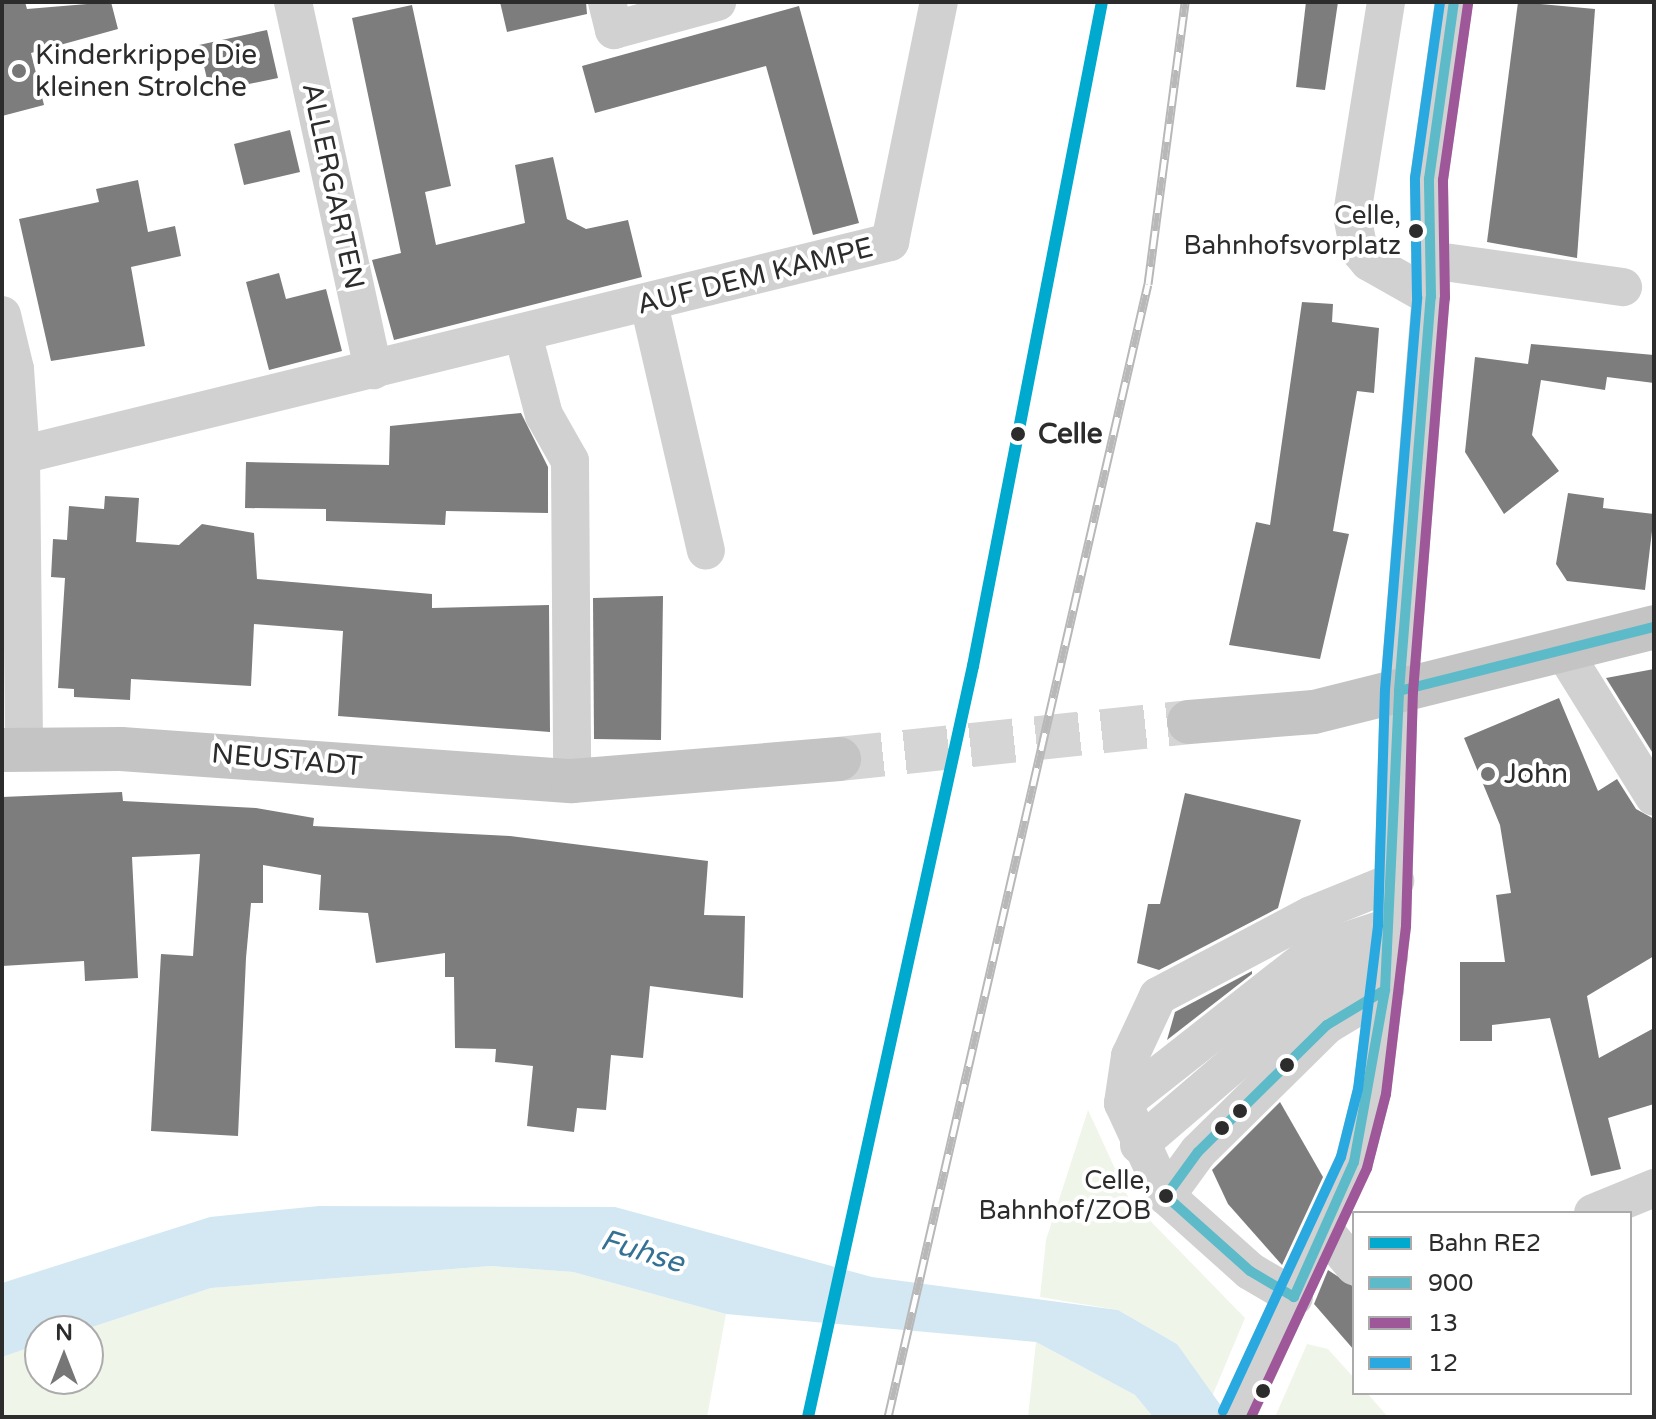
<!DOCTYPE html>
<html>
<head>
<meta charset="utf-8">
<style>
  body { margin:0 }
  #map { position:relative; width:1656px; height:1419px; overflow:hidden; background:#fff; font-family:"Varela Round",sans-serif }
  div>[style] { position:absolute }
  .green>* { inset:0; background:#f0f5e9 }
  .water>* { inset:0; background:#d4e8f3 }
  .building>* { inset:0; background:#7d7d7d }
  .major-tunnel>* { height:44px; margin-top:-22px; transform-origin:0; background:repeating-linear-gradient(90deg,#d5d5d5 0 44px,transparent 0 66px) }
  .minor>* { height:38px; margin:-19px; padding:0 19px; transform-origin:19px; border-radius:19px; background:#d1d1d1 }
  .major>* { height:44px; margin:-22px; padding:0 22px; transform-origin:22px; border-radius:22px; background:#c4c4c4 }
  .rail>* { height:9px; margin-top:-4.5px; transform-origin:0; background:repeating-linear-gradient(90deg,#fff 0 18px,#b8b8b8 0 36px); box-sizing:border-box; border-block:2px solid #b8b8b8 }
  .bus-1>* { height:10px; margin:-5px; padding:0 5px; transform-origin:5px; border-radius:5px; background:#5cbac9 }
  .bus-2>* { height:10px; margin:-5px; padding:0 5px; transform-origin:5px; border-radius:5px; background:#9e589a }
  .bus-3>* { height:10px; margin:-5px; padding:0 5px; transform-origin:5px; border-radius:5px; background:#2aa9e1 }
  .rail-1>* { height:12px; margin:-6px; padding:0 6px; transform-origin:6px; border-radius:6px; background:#00a9ce }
  .dots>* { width:22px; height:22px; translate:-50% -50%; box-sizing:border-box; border:4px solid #fff; border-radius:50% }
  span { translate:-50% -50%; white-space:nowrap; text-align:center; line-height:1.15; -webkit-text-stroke:8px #fff; paint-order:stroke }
  .bus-label { font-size:26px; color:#2c2c2c }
  .right { translate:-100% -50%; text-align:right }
  .poi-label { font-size:28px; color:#2c2c2c }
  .left { translate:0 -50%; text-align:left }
  .street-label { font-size:28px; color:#2c2c2c }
  .stop-label { font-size:28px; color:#2c2c2c; font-weight:700 }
  .water-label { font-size:30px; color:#347194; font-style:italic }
  .frame { position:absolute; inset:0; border:4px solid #2c2c2c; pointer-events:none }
  .legend { position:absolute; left:1352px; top:1211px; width:280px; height:184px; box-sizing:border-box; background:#fff; border:2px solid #ababab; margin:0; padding:10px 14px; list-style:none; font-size:24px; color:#2c2c2c }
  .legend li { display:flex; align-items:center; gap:16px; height:40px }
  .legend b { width:40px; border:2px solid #ababab }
  .north { position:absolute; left:24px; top:1315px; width:80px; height:80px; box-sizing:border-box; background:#fff; border:2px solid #ababab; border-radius:50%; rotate:0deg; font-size:22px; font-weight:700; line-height:32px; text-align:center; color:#2c2c2c }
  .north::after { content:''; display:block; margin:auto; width:28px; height:36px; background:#767676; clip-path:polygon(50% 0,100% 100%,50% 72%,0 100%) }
</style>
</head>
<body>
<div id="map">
  <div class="green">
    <i style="clip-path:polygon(1088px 1110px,1129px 1199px,1245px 1318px,1211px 1399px,1177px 1344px,1118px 1310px,1040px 1297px,1046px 1240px)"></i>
    <i style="clip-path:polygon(491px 1266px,573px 1272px,726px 1314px,707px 1417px,2px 1417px,2px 1357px,40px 1344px,40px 1379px,88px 1379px,88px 1331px,80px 1331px,211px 1288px)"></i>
    <i style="clip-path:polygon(1036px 1342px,1135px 1395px,1153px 1417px,1028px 1417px)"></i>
    <i style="clip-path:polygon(1307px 1344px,1328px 1349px,1354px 1378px,1354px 1393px,1367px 1393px,1388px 1417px,1275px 1417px)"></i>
  </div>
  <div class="water">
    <i style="clip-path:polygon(319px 1206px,615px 1207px,872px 1277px,1118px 1310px,1177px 1344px,1229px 1417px,1153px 1417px,1135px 1395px,1036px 1342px,726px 1314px,573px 1272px,491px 1266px,211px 1288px,80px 1331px,40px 1331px,40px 1344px,2px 1357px,2px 1283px,210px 1217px)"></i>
  </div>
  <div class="building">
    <i style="clip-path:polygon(2px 2px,25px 2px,27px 9px,111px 2px,118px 29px,31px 53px,44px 105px,2px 116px)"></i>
    <i style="clip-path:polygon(500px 2px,586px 2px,587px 14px,507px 32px)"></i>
    <i style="clip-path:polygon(1306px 2px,1338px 2px,1325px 90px,1296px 87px)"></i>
    <i style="clip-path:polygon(1518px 2px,1595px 9px,1577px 258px,1487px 242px)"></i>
    <i style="clip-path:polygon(412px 5px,451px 186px,425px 192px,436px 245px,525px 223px,515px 165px,553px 157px,567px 219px,586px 229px,628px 220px,642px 277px,394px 340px,372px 260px,401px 253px,352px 18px)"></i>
    <i style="clip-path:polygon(799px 6px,859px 223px,813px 235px,766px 66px,595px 113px,582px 66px)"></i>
    <i style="clip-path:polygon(267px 30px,278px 78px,225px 89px,223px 76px,207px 79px,199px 45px)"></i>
    <i style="clip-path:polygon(290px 130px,300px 172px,244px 185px,234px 144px)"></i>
    <i style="clip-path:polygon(138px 180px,148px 232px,175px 226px,181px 256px,131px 267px,145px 346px,51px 361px,19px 219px,99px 202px,96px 189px)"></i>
    <i style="clip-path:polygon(279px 273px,286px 299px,326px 289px,342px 351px,269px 370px,246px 282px)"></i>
    <i style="clip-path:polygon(1302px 302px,1333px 304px,1332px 322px,1379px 328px,1374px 393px,1357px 391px,1333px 531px,1349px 534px,1320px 659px,1229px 645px,1256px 522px,1270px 525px)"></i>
    <i style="clip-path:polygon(1531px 344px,1654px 355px,1654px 383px,1607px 377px,1605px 390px,1541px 380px,1532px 435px,1559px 471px,1504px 514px,1465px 452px,1475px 357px,1528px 364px)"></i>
    <i style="clip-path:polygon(521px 413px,548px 467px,548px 513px,446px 511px,445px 525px,326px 521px,326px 509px,245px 508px,246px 462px,389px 465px,390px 426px)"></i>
    <i style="clip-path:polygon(1568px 493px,1604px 498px,1603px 508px,1654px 514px,1645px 590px,1567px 581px,1556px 564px)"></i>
    <i style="clip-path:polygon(105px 496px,139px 498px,136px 542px,179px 545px,202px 524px,254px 533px,257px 579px,432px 594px,432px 608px,549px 605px,550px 732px,338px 716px,343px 631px,254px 624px,251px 686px,131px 679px,130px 700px,74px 697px,74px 689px,58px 688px,65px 578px,51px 577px,53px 539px,67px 540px,69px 506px,104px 509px)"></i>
    <i style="clip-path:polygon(663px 596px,661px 740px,594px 739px,593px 598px)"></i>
    <i style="clip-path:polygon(1654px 669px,1654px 755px,1606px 678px)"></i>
    <i style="clip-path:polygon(1559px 698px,1598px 791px,1617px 779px,1636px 809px,1654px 819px,1654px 956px,1587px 996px,1599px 1058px,1654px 1028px,1654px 1104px,1608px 1118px,1621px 1169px,1591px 1176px,1550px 1018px,1492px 1025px,1492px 1041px,1460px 1041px,1460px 962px,1505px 962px,1496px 895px,1511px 893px,1500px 825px,1464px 738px)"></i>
    <i style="clip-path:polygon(122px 792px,123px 801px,256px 808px,314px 818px,313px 826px,510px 836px,708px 861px,704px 915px,745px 916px,743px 998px,650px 986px,643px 1058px,611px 1055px,606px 1110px,577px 1108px,574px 1132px,527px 1126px,533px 1066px,495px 1062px,496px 1049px,455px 1048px,454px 977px,445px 977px,445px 953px,376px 963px,368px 913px,319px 910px,321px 875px,263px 865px,263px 903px,251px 903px,246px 958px,238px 1136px,151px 1131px,161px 954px,193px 956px,200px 854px,132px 857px,138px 978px,85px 981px,84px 961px,2px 966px,2px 797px)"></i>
    <i style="clip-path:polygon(1185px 793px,1301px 820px,1278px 908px,1159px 970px,1137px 963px,1148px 904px,1160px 904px)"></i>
    <i style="clip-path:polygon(1252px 971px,1252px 974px,1167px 1040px,1175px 1012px)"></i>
    <i style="clip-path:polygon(1280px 1102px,1323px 1177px,1282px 1265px,1228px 1204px,1212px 1170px)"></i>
    <i style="clip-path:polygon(1328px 1270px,1354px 1287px,1354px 1350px,1314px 1304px)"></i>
  </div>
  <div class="major-tunnel">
    <i style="left:839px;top:759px;width:352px;rotate:-6deg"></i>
  </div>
  <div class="minor">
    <i style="left:293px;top:2px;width:377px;rotate:77.7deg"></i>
    <i style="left:607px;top:2px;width:29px;rotate:76deg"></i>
    <i style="left:614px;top:30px;width:107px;rotate:-15.2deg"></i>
    <i style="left:1386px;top:2px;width:216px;rotate:99.1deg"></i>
    <i style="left:1352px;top:215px;width:36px;rotate:79deg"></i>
    <i style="left:1359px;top:250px;width:16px;rotate:50deg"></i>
    <i style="left:1369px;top:262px;width:71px;rotate:29.4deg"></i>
    <i style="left:1430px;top:260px;width:195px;rotate:8deg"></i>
    <i style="left:649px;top:304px;width:253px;rotate:77deg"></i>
    <i style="left:2px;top:315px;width:56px;rotate:76.5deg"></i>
    <i style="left:15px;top:369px;width:86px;rotate:86deg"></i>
    <i style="left:21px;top:455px;width:294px;rotate:89.4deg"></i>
    <i style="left:523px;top:334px;width:84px;rotate:75.5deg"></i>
    <i style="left:544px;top:415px;width:53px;rotate:60.5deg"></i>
    <i style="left:570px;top:461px;width:320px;rotate:89.6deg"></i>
    <i style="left:21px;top:455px;width:895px;rotate:-13.77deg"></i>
    <i style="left:890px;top:242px;width:245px;rotate:-78.5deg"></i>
    <i style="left:1562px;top:649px;width:174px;rotate:58.1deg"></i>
    <i style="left:1123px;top:1103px;width:246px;rotate:-38.2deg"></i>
    <i style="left:1316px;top:951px;width:80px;rotate:-18.2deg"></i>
    <i style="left:1139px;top:1145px;width:241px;rotate:-40.6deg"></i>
    <i style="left:1322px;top:988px;width:74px;rotate:-24.8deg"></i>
    <i style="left:1166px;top:1196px;width:54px;rotate:-54deg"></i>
    <i style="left:1198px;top:1152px;width:181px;rotate:-44.6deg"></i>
    <i style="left:1327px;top:1025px;width:68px;rotate:-31.1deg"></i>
    <i style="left:1593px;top:1213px;width:66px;rotate:-22.3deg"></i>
    <i style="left:1324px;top:1230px;width:47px;rotate:50.2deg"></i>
    <i style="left:1294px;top:1297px;width:51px;rotate:-149.4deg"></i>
    <i style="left:1250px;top:1271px;width:113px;rotate:-138.2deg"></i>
    <i style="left:1166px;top:1196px;width:102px;rotate:-114.8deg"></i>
    <i style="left:1123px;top:1103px;width:48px;rotate:-81.5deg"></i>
    <i style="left:1130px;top:1056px;width:66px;rotate:-65deg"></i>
    <i style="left:1158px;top:996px;width:173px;rotate:-27.9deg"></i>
    <i style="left:1311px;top:915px;width:91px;rotate:-22deg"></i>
    <i style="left:1236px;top:1417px;width:281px;rotate:-65.2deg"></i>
    <i style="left:1354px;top:1162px;width:72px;rotate:-75.6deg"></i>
    <i style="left:1372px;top:1092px;width:167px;rotate:-83.1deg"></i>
    <i style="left:1392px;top:926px;width:235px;rotate:-88.3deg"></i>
    <i style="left:1399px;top:691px;width:395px;rotate:-85.4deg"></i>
    <i style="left:1431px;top:297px;width:118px;rotate:-91deg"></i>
    <i style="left:1429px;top:179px;width:179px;rotate:-82deg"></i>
  </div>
  <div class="major">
    <i style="left:1189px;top:722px;width:125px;rotate:-4.6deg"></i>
    <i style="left:1314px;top:712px;width:350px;rotate:-14deg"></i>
    <i style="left:2px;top:750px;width:119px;rotate:-0.5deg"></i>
    <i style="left:121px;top:749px;width:452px;rotate:4.1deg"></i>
    <i style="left:572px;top:781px;width:268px;rotate:-4.7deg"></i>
  </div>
  <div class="rail">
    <i style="left:888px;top:1417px;width:1162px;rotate:-77.08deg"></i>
    <i style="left:1148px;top:284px;width:284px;rotate:-82.5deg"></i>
  </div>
  <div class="bus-1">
    <i style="left:1399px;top:691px;width:263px;rotate:-14.1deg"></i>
    <i style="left:1385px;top:990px;width:175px;rotate:100.2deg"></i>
    <i style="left:1354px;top:1162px;width:148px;rotate:114deg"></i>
    <i style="left:1294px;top:1297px;width:51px;rotate:-149.4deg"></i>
    <i style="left:1250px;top:1271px;width:113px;rotate:-138.2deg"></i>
    <i style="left:1166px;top:1196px;width:54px;rotate:-54deg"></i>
    <i style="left:1198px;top:1152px;width:181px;rotate:-44.6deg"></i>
    <i style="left:1327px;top:1025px;width:68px;rotate:-31.1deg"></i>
    <i style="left:1385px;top:990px;width:299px;rotate:-87.3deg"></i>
    <i style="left:1399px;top:691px;width:395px;rotate:-85.4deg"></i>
    <i style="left:1431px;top:297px;width:118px;rotate:-91deg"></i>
    <i style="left:1429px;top:179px;width:179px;rotate:-82deg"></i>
  </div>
  <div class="bus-2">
    <i style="left:1251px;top:1417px;width:275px;rotate:-65deg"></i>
    <i style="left:1367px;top:1168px;width:76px;rotate:-75.6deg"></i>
    <i style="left:1386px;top:1094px;width:169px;rotate:-83.2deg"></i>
    <i style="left:1406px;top:926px;width:234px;rotate:-88.3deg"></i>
    <i style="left:1413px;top:692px;width:395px;rotate:-85.4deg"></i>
    <i style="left:1445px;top:298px;width:118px;rotate:-91deg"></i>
    <i style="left:1443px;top:180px;width:178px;rotate:-81.9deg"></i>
  </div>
  <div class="bus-3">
    <i style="left:1223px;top:1411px;width:280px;rotate:-65.1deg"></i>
    <i style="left:1341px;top:1157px;width:70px;rotate:-76deg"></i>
    <i style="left:1358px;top:1089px;width:165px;rotate:-83deg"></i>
    <i style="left:1378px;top:925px;width:235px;rotate:-88.3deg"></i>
    <i style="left:1385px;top:690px;width:394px;rotate:-85.3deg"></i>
    <i style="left:1417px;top:297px;width:119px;rotate:-91deg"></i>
    <i style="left:1415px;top:178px;width:178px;rotate:-81.9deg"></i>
  </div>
  <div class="rail-1">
    <i style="left:808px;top:1417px;width:769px;rotate:-77.61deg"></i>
    <i style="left:973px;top:666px;width:676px;rotate:-79.01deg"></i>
  </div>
  <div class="dots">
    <i style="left:19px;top:71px;background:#767676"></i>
    <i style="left:1416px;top:231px;background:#2c2c2c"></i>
    <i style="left:1018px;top:434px;background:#2c2c2c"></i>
    <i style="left:1488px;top:774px;background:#767676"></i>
    <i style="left:1287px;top:1065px;background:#2c2c2c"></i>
    <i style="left:1240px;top:1111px;background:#2c2c2c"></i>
    <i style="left:1222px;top:1128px;background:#2c2c2c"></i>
    <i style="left:1166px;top:1196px;background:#2c2c2c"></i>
    <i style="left:1263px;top:1391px;background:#2c2c2c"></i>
  </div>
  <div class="bus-label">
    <span class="right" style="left:1401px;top:231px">Celle,<br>Bahnhofsvorplatz</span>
    <span class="right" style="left:1151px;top:1196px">Celle,<br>Bahnhof/ZOB</span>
  </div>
  <div class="poi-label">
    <span class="left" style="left:35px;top:71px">Kinderkrippe Die<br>kleinen Strolche</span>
    <span class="left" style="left:1504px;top:774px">John</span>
  </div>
  <div class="street-label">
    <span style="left:333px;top:186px;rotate:78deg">ALLERGARTEN</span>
    <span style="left:755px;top:276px;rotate:-14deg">AUF DEM KAMPE</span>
    <span style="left:287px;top:760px;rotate:5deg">NEUSTADT</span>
  </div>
  <div class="stop-label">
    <span class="left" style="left:1038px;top:434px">Celle</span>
  </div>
  <div class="water-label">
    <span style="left:642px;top:1252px;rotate:17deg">Fuhse</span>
  </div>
  <div class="frame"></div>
  <ul class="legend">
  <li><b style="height:10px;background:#00a9ce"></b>Bahn RE2</li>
  <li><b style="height:10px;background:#5cbac9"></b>900</li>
  <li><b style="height:10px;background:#9e589a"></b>13</li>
  <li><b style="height:10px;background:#2aa9e1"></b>12</li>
  </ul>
  <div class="north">N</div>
</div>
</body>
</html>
